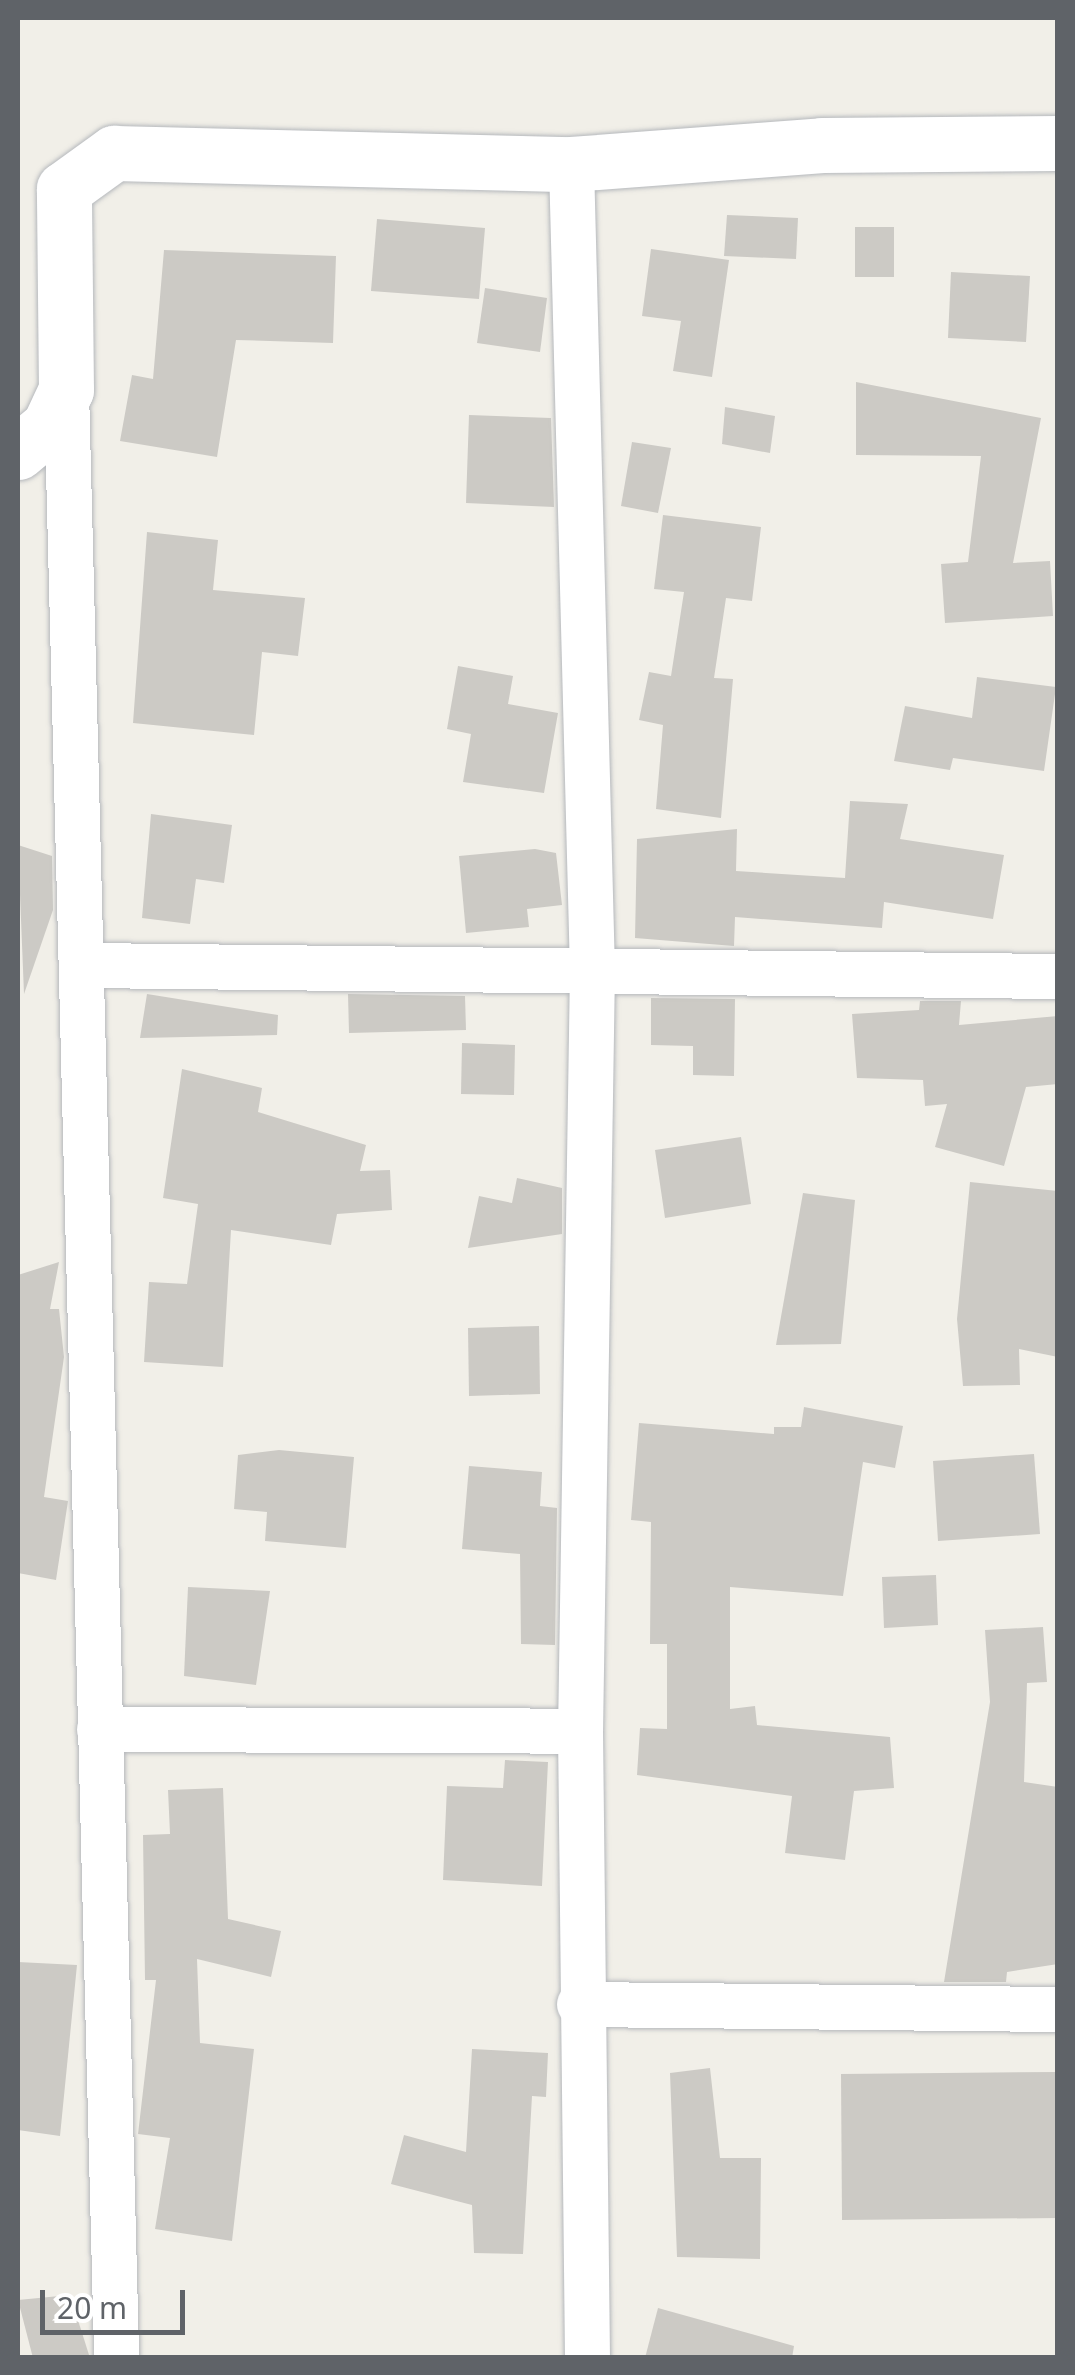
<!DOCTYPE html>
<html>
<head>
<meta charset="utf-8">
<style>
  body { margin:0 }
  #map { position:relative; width:1075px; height:2375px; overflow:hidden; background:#f1efe8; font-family:"Noto Sans",sans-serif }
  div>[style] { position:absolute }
  .building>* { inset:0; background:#cccac5 }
  .roads { filter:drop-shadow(0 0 2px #b5b8bc) drop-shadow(0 0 2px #b5b8bc) }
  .street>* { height:45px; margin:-22.5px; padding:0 22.5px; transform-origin:22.5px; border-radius:22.5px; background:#fff }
  .secondary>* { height:55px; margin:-27.5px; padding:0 27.5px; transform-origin:27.5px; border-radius:27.5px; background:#fff }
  span { translate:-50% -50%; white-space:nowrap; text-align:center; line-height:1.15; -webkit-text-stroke:8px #fff; paint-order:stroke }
  .frame { position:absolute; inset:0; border:20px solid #5f6368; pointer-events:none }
  .scale { position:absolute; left:40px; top:2290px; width:145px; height:45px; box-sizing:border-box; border:5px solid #5f6368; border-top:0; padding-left:12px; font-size:30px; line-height:35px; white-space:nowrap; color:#5f6368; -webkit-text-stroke:8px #fff; paint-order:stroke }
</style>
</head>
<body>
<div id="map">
  <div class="building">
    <i style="clip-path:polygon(727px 215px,798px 218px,796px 259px,724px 256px)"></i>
    <i style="clip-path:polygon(377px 219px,485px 228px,479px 299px,371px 291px)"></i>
    <i style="clip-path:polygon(855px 227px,894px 227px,894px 277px,855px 277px)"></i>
    <i style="clip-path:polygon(651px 249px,729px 260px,712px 377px,673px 371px,681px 321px,642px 316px)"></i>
    <i style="clip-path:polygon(164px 250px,336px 256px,333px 343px,236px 340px,217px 457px,120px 441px,132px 375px,153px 379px)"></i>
    <i style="clip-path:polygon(951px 272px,1030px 276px,1026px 342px,948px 338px)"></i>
    <i style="clip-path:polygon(485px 288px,547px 298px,540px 352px,477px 343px)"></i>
    <i style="clip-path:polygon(856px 382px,1041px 418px,1013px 563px,1050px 561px,1053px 616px,945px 623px,941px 564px,968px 562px,981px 456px,856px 455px)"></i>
    <i style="clip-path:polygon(725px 407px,775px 416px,770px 453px,722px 444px)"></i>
    <i style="clip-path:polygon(469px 415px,551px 418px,554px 507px,466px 503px)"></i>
    <i style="clip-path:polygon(632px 442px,671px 448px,658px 513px,621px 506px)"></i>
    <i style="clip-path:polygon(663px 515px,761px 527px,752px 601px,726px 598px,714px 678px,733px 679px,721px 818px,656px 809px,663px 725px,639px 720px,649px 672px,671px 676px,684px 592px,654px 589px)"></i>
    <i style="clip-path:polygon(147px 532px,218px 540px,213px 590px,305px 598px,298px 656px,262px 652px,254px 735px,133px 723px)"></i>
    <i style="clip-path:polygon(458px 666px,513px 676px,508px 704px,558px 713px,544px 793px,463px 782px,471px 734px,447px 729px)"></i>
    <i style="clip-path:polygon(977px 677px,1056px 687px,1044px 771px,953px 758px,950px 770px,894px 761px,905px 706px,972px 718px)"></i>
    <i style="clip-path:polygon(850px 801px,908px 804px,900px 839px,1004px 855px,993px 919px,884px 902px,882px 928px,735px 917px,734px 946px,635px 938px,637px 839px,737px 829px,736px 871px,845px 878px)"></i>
    <i style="clip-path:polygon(151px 814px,232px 825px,224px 883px,196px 879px,190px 924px,142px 918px)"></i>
    <i style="clip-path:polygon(18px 845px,52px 856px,53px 910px,24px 994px)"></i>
    <i style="clip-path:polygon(535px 849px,556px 853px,562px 905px,527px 909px,529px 927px,466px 933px,459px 856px)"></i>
    <i style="clip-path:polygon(147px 994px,278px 1015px,277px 1035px,140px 1038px)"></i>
    <i style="clip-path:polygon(348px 994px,465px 996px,466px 1030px,349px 1033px)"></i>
    <i style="clip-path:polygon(651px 998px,735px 999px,734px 1076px,693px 1075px,693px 1046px,651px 1045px)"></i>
    <i style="clip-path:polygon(920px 1001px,961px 1001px,959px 1025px,1058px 1016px,1058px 1084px,1026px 1087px,1004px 1166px,935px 1147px,947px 1104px,925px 1106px,923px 1080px,857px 1078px,852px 1014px,919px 1010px)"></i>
    <i style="clip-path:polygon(462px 1043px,515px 1045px,514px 1095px,461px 1094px)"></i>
    <i style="clip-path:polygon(182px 1069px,262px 1088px,258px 1112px,366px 1145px,360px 1171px,390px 1170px,392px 1210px,337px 1214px,331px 1245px,231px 1230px,223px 1367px,144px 1362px,149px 1282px,187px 1284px,198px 1204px,163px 1198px)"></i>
    <i style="clip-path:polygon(741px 1137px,751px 1204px,665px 1218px,655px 1150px)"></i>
    <i style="clip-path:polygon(517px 1178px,562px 1188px,562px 1234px,468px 1248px,479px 1196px,512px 1203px)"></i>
    <i style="clip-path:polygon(970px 1182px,1058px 1191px,1058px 1357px,1019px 1349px,1020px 1385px,963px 1386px,957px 1319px)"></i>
    <i style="clip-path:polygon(803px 1193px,855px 1200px,841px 1344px,776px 1345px)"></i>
    <i style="clip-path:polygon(59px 1262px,50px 1309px,59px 1309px,64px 1357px,44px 1497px,68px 1501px,56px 1580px,18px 1573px,18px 1275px)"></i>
    <i style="clip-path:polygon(539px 1326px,540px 1394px,469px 1396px,468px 1328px)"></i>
    <i style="clip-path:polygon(804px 1407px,903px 1426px,895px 1468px,863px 1462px,843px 1596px,730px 1587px,730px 1709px,755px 1706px,757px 1725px,890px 1737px,894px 1788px,854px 1791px,845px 1860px,785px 1853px,792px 1796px,637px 1775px,640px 1728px,667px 1729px,667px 1644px,650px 1644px,651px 1522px,631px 1520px,639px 1423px,774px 1434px,774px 1427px,801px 1427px)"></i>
    <i style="clip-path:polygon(279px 1450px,354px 1457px,346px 1548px,265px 1541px,267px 1512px,234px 1509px,238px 1455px)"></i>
    <i style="clip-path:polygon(1034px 1454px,1040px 1534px,938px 1541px,933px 1461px)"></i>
    <i style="clip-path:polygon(469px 1466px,542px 1472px,540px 1506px,557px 1508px,555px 1645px,521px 1644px,520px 1554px,462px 1549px)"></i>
    <i style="clip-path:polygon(936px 1575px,938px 1625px,884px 1628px,882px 1577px)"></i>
    <i style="clip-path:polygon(188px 1587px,270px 1591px,256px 1685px,184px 1676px)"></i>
    <i style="clip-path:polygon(1043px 1627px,1047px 1682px,1027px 1683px,1024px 1782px,1058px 1787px,1058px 1964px,1007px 1972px,1006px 1982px,944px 1982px,990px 1702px,985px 1630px)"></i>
    <i style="clip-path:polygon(505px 1760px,548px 1762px,542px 1886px,443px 1880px,447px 1786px,503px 1788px)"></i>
    <i style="clip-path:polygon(223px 1788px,228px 1919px,281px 1931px,271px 1977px,197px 1959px,200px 2043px,254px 2049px,232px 2241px,155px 2229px,170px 2138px,138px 2134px,156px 1980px,145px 1980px,143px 1835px,170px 1834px,168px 1790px)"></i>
    <i style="clip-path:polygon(18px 1962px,77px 1965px,60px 2136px,18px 2130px)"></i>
    <i style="clip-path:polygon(472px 2049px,548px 2053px,546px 2097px,532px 2096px,523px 2254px,474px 2253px,472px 2205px,391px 2184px,404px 2135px,466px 2152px)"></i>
    <i style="clip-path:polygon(710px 2068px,720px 2158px,761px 2158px,760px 2259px,677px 2257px,670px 2073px)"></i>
    <i style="clip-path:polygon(1056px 2072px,1057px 2218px,842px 2220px,841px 2074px)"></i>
    <i style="clip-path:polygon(70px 2295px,90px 2358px,33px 2358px,18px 2300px)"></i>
    <i style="clip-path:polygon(658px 2308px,794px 2346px,792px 2358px,645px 2358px)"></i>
  </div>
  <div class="roads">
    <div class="street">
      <i style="left:571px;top:164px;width:805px;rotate:88.51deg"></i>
      <i style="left:592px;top:969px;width:762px;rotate:90.9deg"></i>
      <i style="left:580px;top:1731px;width:627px;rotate:89.36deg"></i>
      <i style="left:66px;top:390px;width:1969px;rotate:88.54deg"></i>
      <i style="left:85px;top:965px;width:973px;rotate:0.65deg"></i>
      <i style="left:99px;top:1729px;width:481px;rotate:0.2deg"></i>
      <i style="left:579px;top:2004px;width:479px;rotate:0.6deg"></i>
    </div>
    <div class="secondary">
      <i style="left:18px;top:452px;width:40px;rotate:-40deg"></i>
      <i style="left:49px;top:426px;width:40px;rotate:-65deg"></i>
      <i style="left:66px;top:390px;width:201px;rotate:-90.6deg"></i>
      <i style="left:64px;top:189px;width:62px;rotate:-35.8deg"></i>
      <i style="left:114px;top:153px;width:457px;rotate:1.4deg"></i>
      <i style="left:571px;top:164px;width:252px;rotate:-4.3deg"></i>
      <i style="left:822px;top:145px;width:236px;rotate:-0.5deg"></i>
    </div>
  </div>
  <div class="frame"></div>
  <div class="scale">20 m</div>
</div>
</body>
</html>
